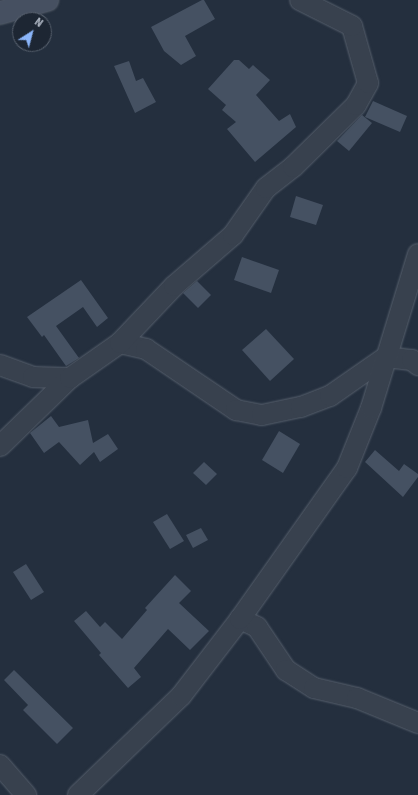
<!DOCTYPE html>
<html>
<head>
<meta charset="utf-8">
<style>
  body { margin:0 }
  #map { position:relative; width:418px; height:795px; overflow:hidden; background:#242f3e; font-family:"Source Sans 3",sans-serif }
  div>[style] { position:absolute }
  .building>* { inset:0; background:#455162 }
  .roads { filter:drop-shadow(0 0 1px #565f6c) drop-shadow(0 0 1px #565f6c) }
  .minor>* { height:20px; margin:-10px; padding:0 10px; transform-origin:10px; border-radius:10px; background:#38414e }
  .secondary>* { height:22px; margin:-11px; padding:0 11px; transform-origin:11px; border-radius:11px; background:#465061 }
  span { translate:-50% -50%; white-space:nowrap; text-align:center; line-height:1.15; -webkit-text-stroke:3px #1d2633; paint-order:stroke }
  .north { position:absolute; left:12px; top:12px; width:40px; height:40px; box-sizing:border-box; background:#1d2633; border:1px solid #59626f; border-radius:50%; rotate:36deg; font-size:11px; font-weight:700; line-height:16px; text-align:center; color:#b4bcc9 }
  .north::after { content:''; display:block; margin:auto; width:14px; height:18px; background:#8ab4f8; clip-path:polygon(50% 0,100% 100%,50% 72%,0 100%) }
</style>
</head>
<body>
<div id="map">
  <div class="building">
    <i style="clip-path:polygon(202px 0,204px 0,215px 19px,185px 36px,196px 56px,181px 65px,164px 51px,151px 27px)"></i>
    <i style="clip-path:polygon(234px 60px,239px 60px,249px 69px,253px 65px,270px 80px,256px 95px,279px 121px,290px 114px,296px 127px,255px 162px,227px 129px,236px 122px,222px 110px,226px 105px,208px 89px)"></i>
    <i style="clip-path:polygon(129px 61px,136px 81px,143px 78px,156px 102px,135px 113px,114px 66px)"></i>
    <i style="clip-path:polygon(373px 101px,407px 116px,400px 132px,365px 117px)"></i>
    <i style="clip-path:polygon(362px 115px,372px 123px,349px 151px,337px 141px)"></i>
    <i style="clip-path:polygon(296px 196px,323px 205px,316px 225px,290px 217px)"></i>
    <i style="clip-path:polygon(242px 257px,279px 270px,271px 293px,234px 280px)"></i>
    <i style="clip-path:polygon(81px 280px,108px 318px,97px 327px,83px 307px,56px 326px,79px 358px,66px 366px,44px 335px,42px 337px,27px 317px)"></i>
    <i style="clip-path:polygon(197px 281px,211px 295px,198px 308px,183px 293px)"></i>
    <i style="clip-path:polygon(266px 329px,294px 359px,270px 381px,242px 350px)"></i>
    <i style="clip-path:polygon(51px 416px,59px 427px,88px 420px,93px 443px,108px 434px,118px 449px,100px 462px,94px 452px,80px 465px,59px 442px,44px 453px,30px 433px)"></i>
    <i style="clip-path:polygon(279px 431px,300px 444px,283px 473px,262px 460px)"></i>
    <i style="clip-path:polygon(375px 450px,399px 471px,404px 464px,418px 474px,418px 477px,403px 497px,365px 462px)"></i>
    <i style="clip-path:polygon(204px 462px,217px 474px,206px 485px,193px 473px)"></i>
    <i style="clip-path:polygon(167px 514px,184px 541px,170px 549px,153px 522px)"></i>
    <i style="clip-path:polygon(201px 528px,208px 540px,193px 548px,186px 535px)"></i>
    <i style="clip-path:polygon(26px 564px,44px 592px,31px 600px,13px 572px)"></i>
    <i style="clip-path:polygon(175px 575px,191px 591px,179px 603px,209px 631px,190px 650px,168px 629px,134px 668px,141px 677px,128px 688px,99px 655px,101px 653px,74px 621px,86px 611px,100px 627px,105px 622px,122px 639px,147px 610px,145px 608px)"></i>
    <i style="clip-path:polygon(14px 670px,73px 728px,57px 744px,23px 710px,28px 705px,4px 680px)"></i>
  </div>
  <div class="roads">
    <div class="minor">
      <i style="left:120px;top:343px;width:27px;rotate:13deg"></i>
      <i style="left:146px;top:349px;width:109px;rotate:34.1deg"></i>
      <i style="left:236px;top:410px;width:26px;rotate:11deg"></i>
      <i style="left:262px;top:415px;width:40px;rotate:-12deg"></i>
      <i style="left:301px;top:407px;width:31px;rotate:-21deg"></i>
      <i style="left:330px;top:396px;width:68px;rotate:-34.9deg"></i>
      <i style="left:386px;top:357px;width:26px;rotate:7deg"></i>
      <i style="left:412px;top:360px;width:8px;rotate:40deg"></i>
      <i style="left:0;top:365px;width:35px;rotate:20deg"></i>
      <i style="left:33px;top:377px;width:37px;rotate:2deg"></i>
      <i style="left:0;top:446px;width:98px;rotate:-44.2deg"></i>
      <i style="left:70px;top:378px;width:61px;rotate:-35deg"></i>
      <i style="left:120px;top:343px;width:79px;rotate:-46.5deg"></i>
      <i style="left:174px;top:286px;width:78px;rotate:-40.8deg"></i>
      <i style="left:233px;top:235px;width:57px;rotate:-54.9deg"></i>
      <i style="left:266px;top:188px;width:34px;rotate:-38deg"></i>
      <i style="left:293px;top:167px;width:88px;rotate:-44.5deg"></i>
      <i style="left:356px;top:105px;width:25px;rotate:-61deg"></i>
      <i style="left:368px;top:83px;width:59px;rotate:-105.7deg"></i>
      <i style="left:352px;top:26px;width:58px;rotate:-153.4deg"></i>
      <i style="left:240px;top:619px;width:19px;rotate:25deg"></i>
      <i style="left:257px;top:627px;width:52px;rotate:56deg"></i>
      <i style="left:286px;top:670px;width:33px;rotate:33deg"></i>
      <i style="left:314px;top:688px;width:44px;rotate:13.1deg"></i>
      <i style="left:357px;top:698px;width:66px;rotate:22.3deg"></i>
      <i style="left:0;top:765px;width:40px;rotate:49deg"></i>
      <i style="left:78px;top:795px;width:143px;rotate:-43.9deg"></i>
      <i style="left:181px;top:696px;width:97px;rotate:-52.5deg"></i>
      <i style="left:240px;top:619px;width:185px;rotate:-54.7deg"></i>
      <i style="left:347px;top:468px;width:65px;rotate:-68.2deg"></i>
      <i style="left:371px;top:408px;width:161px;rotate:-73deg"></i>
    </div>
    <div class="secondary">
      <i style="left:0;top:13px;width:49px;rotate:-15.5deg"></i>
    </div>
  </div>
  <div class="north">N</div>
</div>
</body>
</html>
